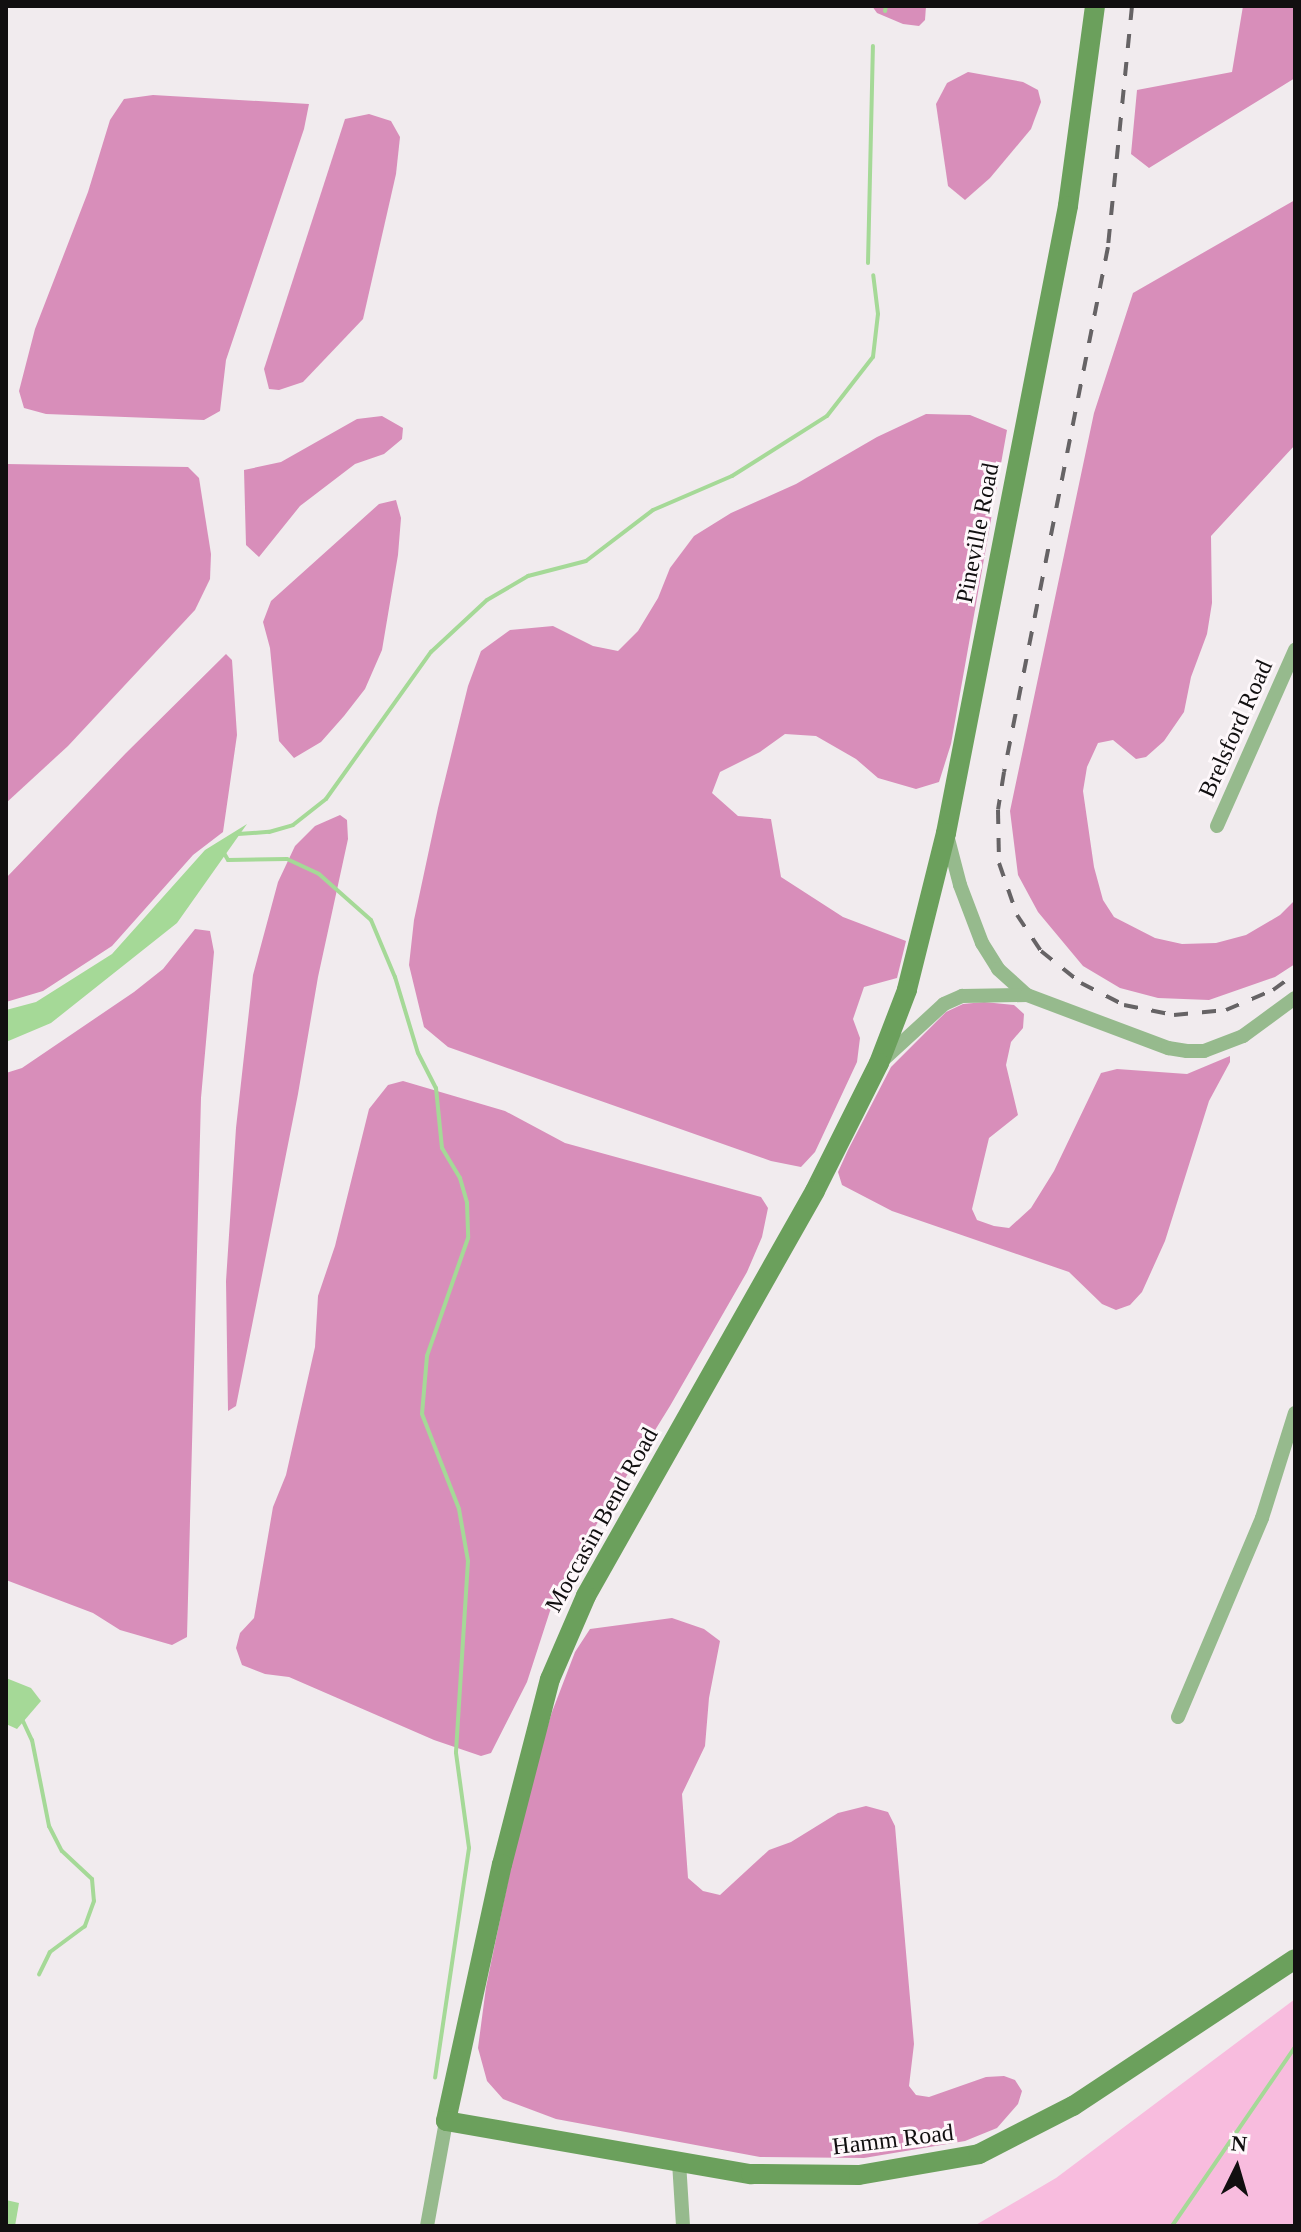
<!DOCTYPE html>
<html>
<head>
<meta charset="utf-8">
<style>
  body { margin:0 }
  #map { position:relative; width:1301px; height:2232px; overflow:hidden; background:#f1ebee; font-family:Georgia,serif }
  div>[style] { position:absolute }
  .green>* { inset:0; background:#f8bcde }
  .forest>* { inset:0; background:#d88eba }
  .water>* { inset:0; background:#a5d997 }
  .stream>* { height:4px; margin:-2px; padding:0 2px; transform-origin:2px; border-radius:2px; background:#a5d997 }
  .street>* { height:14px; margin:-7px; padding:0 7px; transform-origin:7px; border-radius:7px; background:#96ba8d }
  .secondary>* { height:20px; margin:-10px; padding:0 10px; transform-origin:10px; border-radius:10px; background:#6ba05c }
  .rail>* { height:4px; margin-top:-2px; transform-origin:0; background:repeating-linear-gradient(90deg,#666365 0 14px,transparent 0 28px) }
  span { translate:-50% -50%; white-space:nowrap; text-align:center; line-height:1.15; -webkit-text-stroke:6px #fef8fb; paint-order:stroke }
  .street-label { font-size:24px; color:#110f10 }
  .frame { position:absolute; inset:0; border:8px solid #110f10; pointer-events:none }
  .north { position:absolute; left:1197px; top:2128px; width:80px; height:80px; -webkit-text-stroke:6px #fef8fb; paint-order:stroke; rotate:5deg; font-size:22px; font-weight:700; line-height:32px; text-align:center; color:#110f10 }
  .north::after { content:''; display:block; margin:auto; width:28px; height:36px; background:#110f10; clip-path:polygon(50% 0,100% 100%,50% 72%,0 100%) }
</style>
</head>
<body>
<div id="map">
  <div class="green">
    <i style="clip-path:polygon(1295px 1999px,1295px 2221px,1291px 2226px,974px 2226px,1056px 2178px)"></i>
  </div>
  <div class="forest">
    <i style="clip-path:polygon(872px 6px,926px 6px,925px 20px,919px 26px,903px 24px,877px 13px)"></i>
    <i style="clip-path:polygon(1243px 6px,1295px 6px,1295px 78px,1149px 168px,1131px 154px,1137px 90px,1232px 72px)"></i>
    <i style="clip-path:polygon(968px 72px,1023px 82px,1038px 90px,1041px 102px,1031px 129px,990px 178px,965px 200px,948px 186px,936px 104px,947px 83px)"></i>
    <i style="clip-path:polygon(153px 95px,309px 104px,304px 129px,226px 360px,220px 411px,204px 420px,46px 414px,24px 408px,19px 391px,35px 329px,88px 192px,110px 120px,124px 99px)"></i>
    <i style="clip-path:polygon(369px 114px,391px 121px,400px 137px,396px 174px,363px 319px,303px 382px,279px 390px,269px 389px,264px 369px,345px 119px)"></i>
    <i style="clip-path:polygon(1295px 200px,1295px 445px,1211px 536px,1212px 603px,1207px 634px,1191px 677px,1184px 712px,1164px 741px,1146px 757px,1136px 759px,1113px 740px,1098px 743px,1087px 767px,1083px 791px,1094px 867px,1103px 900px,1114px 917px,1155px 938px,1182px 944px,1216px 943px,1246px 935px,1280px 915px,1295px 900px,1295px 964px,1275px 977px,1209px 1000px,1158px 998px,1120px 988px,1083px 966px,1038px 912px,1018px 875px,1010px 811px,1094px 413px,1133px 293px)"></i>
    <i style="clip-path:polygon(926px 414px,970px 415px,1007px 430px,951px 744px,939px 782px,916px 789px,878px 778px,856px 759px,816px 736px,785px 734px,760px 752px,720px 772px,712px 793px,738px 816px,771px 819px,781px 877px,843px 917px,906px 941px,897px 978px,864px 987px,853px 1019px,860px 1038px,857px 1062px,815px 1152px,801px 1167px,771px 1161px,448px 1047px,424px 1027px,409px 965px,414px 920px,438px 808px,468px 686px,481px 651px,510px 630px,553px 626px,593px 646px,618px 651px,638px 631px,658px 598px,670px 568px,694px 536px,731px 513px,796px 484px,877px 437px)"></i>
    <i style="clip-path:polygon(382px 416px,403px 428px,402px 439px,384px 454px,355px 464px,300px 506px,259px 557px,246px 545px,244px 470px,281px 462px,357px 419px)"></i>
    <i style="clip-path:polygon(6px 464px,188px 467px,199px 478px,211px 554px,210px 579px,195px 610px,68px 746px,6px 803px)"></i>
    <i style="clip-path:polygon(396px 500px,401px 518px,398px 555px,382px 650px,365px 689px,344px 716px,321px 742px,294px 758px,279px 741px,270px 648px,263px 622px,271px 601px,379px 504px)"></i>
    <i style="clip-path:polygon(226px 654px,232px 660px,237px 735px,223px 832px,193px 855px,112px 946px,43px 991px,6px 1002px,6px 878px,126px 753px)"></i>
    <i style="clip-path:polygon(340px 815px,347px 820px,348px 839px,318px 977px,298px 1094px,236px 1406px,228px 1411px,226px 1281px,236px 1128px,253px 975px,278px 882px,295px 846px,315px 826px)"></i>
    <i style="clip-path:polygon(195px 929px,210px 931px,214px 952px,201px 1098px,187px 1637px,172px 1645px,120px 1630px,93px 1613px,6px 1580px,6px 1073px,22px 1068px,134px 992px,163px 969px)"></i>
    <i style="clip-path:polygon(984px 1002px,1014px 1005px,1024px 1014px,1023px 1028px,1011px 1042px,1006px 1065px,1018px 1115px,989px 1138px,972px 1209px,977px 1220px,994px 1226px,1009px 1228px,1031px 1208px,1054px 1171px,1101px 1073px,1117px 1069px,1187px 1074px,1230px 1056px,1230px 1062px,1209px 1101px,1165px 1241px,1142px 1292px,1130px 1305px,1116px 1310px,1102px 1304px,1069px 1272px,892px 1211px,842px 1185px,838px 1172px,848px 1150px,891px 1067px,946px 1012px,963px 1004px)"></i>
    <i style="clip-path:polygon(403px 1081px,505px 1111px,565px 1143px,761px 1197px,768px 1208px,762px 1237px,747px 1272px,670px 1406px,572px 1564px,550px 1611px,527px 1682px,491px 1753px,481px 1756px,434px 1740px,289px 1677px,265px 1674px,242px 1665px,236px 1648px,240px 1633px,254px 1618px,273px 1507px,286px 1475px,315px 1347px,318px 1296px,335px 1246px,369px 1109px,388px 1085px)"></i>
    <i style="clip-path:polygon(672px 1618px,704px 1629px,720px 1641px,709px 1698px,705px 1746px,682px 1794px,688px 1878px,703px 1891px,720px 1895px,769px 1850px,791px 1842px,838px 1813px,866px 1806px,888px 1812px,895px 1826px,914px 2044px,909px 2086px,916px 2095px,929px 2097px,986px 2077px,1004px 2076px,1015px 2080px,1022px 2091px,1018px 2104px,997px 2128px,965px 2141px,864px 2158px,760px 2157px,556px 2119px,503px 2099px,487px 2081px,478px 2048px,486px 1987px,525px 1799px,552px 1712px,575px 1652px,590px 1629px)"></i>
  </div>
  <div class="water">
    <i style="clip-path:polygon(247px 824px,177px 923px,51px 1023px,6px 1042px,6px 1010px,36px 1002px,112px 954px,205px 850px)"></i>
    <i style="clip-path:polygon(6px 1678px,31px 1688px,41px 1701px,17px 1729px,6px 1724px)"></i>
    <i style="clip-path:polygon(6px 2200px,19px 2203px,15px 2226px,6px 2226px)"></i>
  </div>
  <div class="stream">
    <i style="left:885px;top:11px;width:5px;rotate:-79deg"></i>
    <i style="left:868px;top:263px;width:217px;rotate:-88.7deg"></i>
    <i style="left:238px;top:834px;width:31px;rotate:-4deg"></i>
    <i style="left:269px;top:832px;width:25px;rotate:-16deg"></i>
    <i style="left:293px;top:825px;width:42px;rotate:-38.2deg"></i>
    <i style="left:326px;top:799px;width:181px;rotate:-54.5deg"></i>
    <i style="left:431px;top:652px;width:76px;rotate:-42.9deg"></i>
    <i style="left:487px;top:600px;width:48px;rotate:-30.3deg"></i>
    <i style="left:528px;top:576px;width:60px;rotate:-14.5deg"></i>
    <i style="left:586px;top:561px;width:84px;rotate:-37.3deg"></i>
    <i style="left:653px;top:510px;width:86px;rotate:-23.3deg"></i>
    <i style="left:732px;top:476px;width:112px;rotate:-32.3deg"></i>
    <i style="left:827px;top:416px;width:75px;rotate:-52.1deg"></i>
    <i style="left:873px;top:357px;width:43px;rotate:-83.4deg"></i>
    <i style="left:878px;top:314px;width:39px;rotate:-97deg"></i>
    <i style="left:224px;top:853px;width:8px;rotate:60deg"></i>
    <i style="left:228px;top:860px;width:59px;rotate:-1deg"></i>
    <i style="left:287px;top:859px;width:35px;rotate:25deg"></i>
    <i style="left:319px;top:874px;width:69px;rotate:41.5deg"></i>
    <i style="left:371px;top:920px;width:62px;rotate:67.2deg"></i>
    <i style="left:395px;top:977px;width:79px;rotate:73.2deg"></i>
    <i style="left:418px;top:1053px;width:39px;rotate:63deg"></i>
    <i style="left:436px;top:1088px;width:60px;rotate:84.3deg"></i>
    <i style="left:442px;top:1148px;width:35px;rotate:59deg"></i>
    <i style="left:460px;top:1178px;width:26px;rotate:74deg"></i>
    <i style="left:467px;top:1203px;width:35px;rotate:88deg"></i>
    <i style="left:468px;top:1238px;width:125px;rotate:109.2deg"></i>
    <i style="left:427px;top:1356px;width:58px;rotate:94.9deg"></i>
    <i style="left:422px;top:1414px;width:102px;rotate:68.7deg"></i>
    <i style="left:459px;top:1509px;width:53px;rotate:80.2deg"></i>
    <i style="left:468px;top:1561px;width:192px;rotate:93.6deg"></i>
    <i style="left:456px;top:1753px;width:96px;rotate:82.2deg"></i>
    <i style="left:469px;top:1848px;width:232px;rotate:98.4deg"></i>
    <i style="left:22px;top:1719px;width:23px;rotate:65deg"></i>
    <i style="left:32px;top:1740px;width:88px;rotate:78.8deg"></i>
    <i style="left:49px;top:1826px;width:28px;rotate:63deg"></i>
    <i style="left:62px;top:1851px;width:41px;rotate:43deg"></i>
    <i style="left:92px;top:1879px;width:22px;rotate:85deg"></i>
    <i style="left:94px;top:1901px;width:27px;rotate:110deg"></i>
    <i style="left:85px;top:1926px;width:44px;rotate:143.4deg"></i>
    <i style="left:50px;top:1952px;width:25px;rotate:116deg"></i>
    <i style="left:1172px;top:2226px;width:217px;rotate:-55.5deg"></i>
  </div>
  <div class="street">
    <i style="left:1217px;top:826px;width:193px;rotate:-66.1deg"></i>
    <i style="left:947px;top:835px;width:52px;rotate:75.4deg"></i>
    <i style="left:960px;top:885px;width:62px;rotate:69.2deg"></i>
    <i style="left:982px;top:943px;width:31px;rotate:58deg"></i>
    <i style="left:998px;top:969px;width:39px;rotate:42deg"></i>
    <i style="left:884px;top:1059px;width:81px;rotate:-42.5deg"></i>
    <i style="left:944px;top:1004px;width:20px;rotate:-24deg"></i>
    <i style="left:962px;top:996px;width:65px;rotate:-0.9deg"></i>
    <i style="left:1027px;top:995px;width:151px;rotate:20.6deg"></i>
    <i style="left:1168px;top:1048px;width:19px;rotate:9deg"></i>
    <i style="left:1187px;top:1051px;width:17px"></i>
    <i style="left:1204px;top:1051px;width:42px;rotate:-21deg"></i>
    <i style="left:1243px;top:1036px;width:64px;rotate:-36.2deg"></i>
    <i style="left:1178px;top:1717px;width:216px;rotate:-67.1deg"></i>
    <i style="left:1262px;top:1518px;width:110px;rotate:-72.6deg"></i>
    <i style="left:679px;top:2162px;width:64px;rotate:86.4deg"></i>
    <i style="left:427px;top:2226px;width:107px;rotate:-79.7deg"></i>
  </div>
  <div class="secondary">
    <i style="left:1095px;top:6px;width:202px;rotate:97.7deg"></i>
    <i style="left:1068px;top:206px;width:639px;rotate:101.01deg"></i>
    <i style="left:946px;top:833px;width:162px;rotate:104deg"></i>
    <i style="left:907px;top:990px;width:78px;rotate:111deg"></i>
    <i style="left:879px;top:1063px;width:143px;rotate:116.6deg"></i>
    <i style="left:815px;top:1191px;width:465px;rotate:119.5deg"></i>
    <i style="left:586px;top:1596px;width:90px;rotate:113.4deg"></i>
    <i style="left:550px;top:1679px;width:191px;rotate:104.5deg"></i>
    <i style="left:502px;top:1864px;width:263px;rotate:102.3deg"></i>
    <i style="left:446px;top:2121px;width:310px;rotate:9.9deg"></i>
    <i style="left:751px;top:2174px;width:108px;rotate:0.5deg"></i>
    <i style="left:859px;top:2175px;width:122px;rotate:-9.9deg"></i>
    <i style="left:979px;top:2154px;width:106px;rotate:-27.1deg"></i>
    <i style="left:1073px;top:2106px;width:266px;rotate:-33.5deg"></i>
  </div>
  <div class="rail">
    <i style="left:1132px;top:6px;width:242px;rotate:95.7deg"></i>
    <i style="left:1108px;top:247px;width:535px;rotate:101.2deg"></i>
    <i style="left:1004px;top:772px;width:38px;rotate:99deg"></i>
    <i style="left:998px;top:810px;width:53px;rotate:88.9deg"></i>
    <i style="left:999px;top:863px;width:55px;rotate:70.9deg"></i>
    <i style="left:1017px;top:915px;width:43px;rotate:56.3deg"></i>
    <i style="left:1041px;top:951px;width:51px;rotate:38.7deg"></i>
    <i style="left:1081px;top:983px;width:48px;rotate:27.1deg"></i>
    <i style="left:1124px;top:1005px;width:51px;rotate:11.3deg"></i>
    <i style="left:1174px;top:1015px;width:52px;rotate:-5.5deg"></i>
    <i style="left:1226px;top:1010px;width:51px;rotate:-23.1deg"></i>
    <i style="left:1273px;top:990px;width:27px;rotate:-36deg"></i>
  </div>
  <div class="street-label">
    <span style="left:978px;top:533px;rotate:-79deg">Pineville Road</span>
    <span style="left:1236px;top:729px;rotate:-66deg">Brelsford Road</span>
    <span style="left:602px;top:1520px;rotate:-61deg">Moccasin Bend Road</span>
    <span style="left:893px;top:2140px;rotate:-7deg">Hamm Road</span>
  </div>
  <div class="frame"></div>
  <div class="north">N</div>
</div>
</body>
</html>
